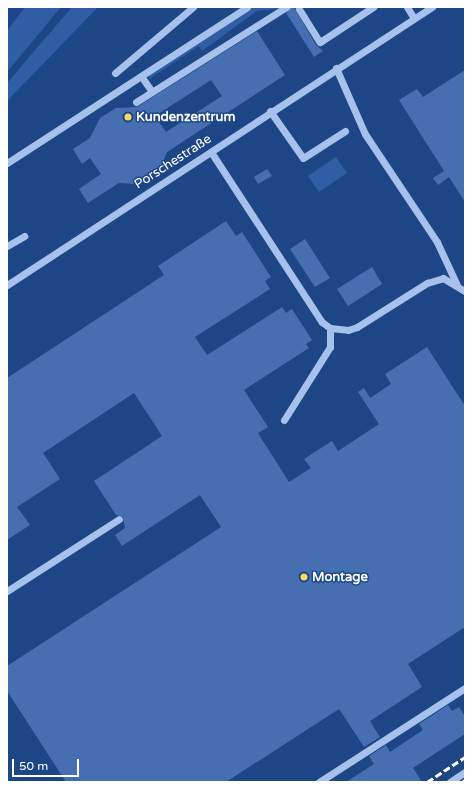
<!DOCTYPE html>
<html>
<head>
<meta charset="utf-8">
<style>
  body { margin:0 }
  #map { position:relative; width:472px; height:789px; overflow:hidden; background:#1d4687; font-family:"Varela Round",sans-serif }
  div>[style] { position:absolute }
  .green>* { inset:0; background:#305ea5 }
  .building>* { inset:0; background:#456fb0 }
  .minor>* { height:7px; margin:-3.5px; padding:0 3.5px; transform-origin:3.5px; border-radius:3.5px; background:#a6c1eb }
  .rail>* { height:2.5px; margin-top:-1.25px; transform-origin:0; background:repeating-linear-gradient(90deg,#fff 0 7px,transparent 0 10px) }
  .dots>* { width:11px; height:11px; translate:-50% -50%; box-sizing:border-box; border:2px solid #1d4687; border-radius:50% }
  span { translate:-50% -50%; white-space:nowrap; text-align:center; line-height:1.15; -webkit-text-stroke:3px #1d4687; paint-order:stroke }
  .poi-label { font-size:13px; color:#fff; font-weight:700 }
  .left { translate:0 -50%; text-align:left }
  .street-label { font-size:13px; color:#fff }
  .frame { position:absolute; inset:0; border:8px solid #fff; pointer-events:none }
  .scale { position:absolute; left:12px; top:759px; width:67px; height:18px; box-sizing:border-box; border:2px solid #fff; border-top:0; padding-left:5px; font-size:12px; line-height:14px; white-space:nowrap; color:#fff; -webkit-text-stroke:3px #1d4687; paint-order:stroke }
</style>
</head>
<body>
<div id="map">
  <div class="green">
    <i style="clip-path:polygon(25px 7px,61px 7px,7px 72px,7px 31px)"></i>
    <i style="clip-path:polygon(72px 7px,98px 7px,7px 101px,7px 83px)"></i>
    <i style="clip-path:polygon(250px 7px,295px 7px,257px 11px,202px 51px,199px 46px,149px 79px,150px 73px)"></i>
    <i style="clip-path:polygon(336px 157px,347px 173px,319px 192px,308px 176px)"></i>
  </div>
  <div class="building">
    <i style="clip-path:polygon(291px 7px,294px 7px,316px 45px,323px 51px,314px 57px,286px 13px)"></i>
    <i style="clip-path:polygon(evenodd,257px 31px,285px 75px,167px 152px,161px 167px,150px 178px,136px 184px,119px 183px,88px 203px,79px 189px,101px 174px,90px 158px,82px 164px,73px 149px,90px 138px,100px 118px,116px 108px,137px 107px,257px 31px,211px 80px,222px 96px,166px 132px,155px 116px,211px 80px)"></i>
    <i style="clip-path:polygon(465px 70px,465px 202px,449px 177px,438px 185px,433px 178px,444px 171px,399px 100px,417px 89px,423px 97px)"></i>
    <i style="clip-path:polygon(267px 169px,272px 176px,258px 184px,254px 177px)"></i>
    <i style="clip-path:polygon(226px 221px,236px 236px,242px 232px,271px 277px,265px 281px,270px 289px,195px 337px,207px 355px,282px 307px,286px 313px,292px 309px,312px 340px,306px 344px,309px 348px,244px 390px,268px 427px,258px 433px,289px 482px,311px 468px,304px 459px,332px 441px,338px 451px,379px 424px,358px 392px,364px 388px,370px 398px,391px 384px,385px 374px,427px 347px,465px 406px,465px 627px,408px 664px,422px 687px,370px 721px,380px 737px,364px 747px,339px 709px,226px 782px,66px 782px,7px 691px,7px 666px,221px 527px,200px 495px,122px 546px,115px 535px,125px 528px,123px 517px,116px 515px,94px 481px,162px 436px,134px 393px,43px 453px,60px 479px,17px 507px,30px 525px,7px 540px,7px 378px,164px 275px,158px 266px)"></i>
    <i style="clip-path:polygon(305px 239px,330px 278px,315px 287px,290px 249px)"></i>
    <i style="clip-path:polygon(372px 267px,382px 284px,348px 306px,337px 289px)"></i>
    <i style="clip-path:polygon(448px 705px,452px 711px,459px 707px,465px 716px,465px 734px,413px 768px,422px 782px,346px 782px,374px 764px,369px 756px,386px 745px,390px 752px,423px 730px,419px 724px)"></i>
  </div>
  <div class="minor">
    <i style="left:407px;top:7px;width:13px;rotate:58deg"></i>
    <i style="left:299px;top:9px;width:39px;rotate:58deg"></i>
    <i style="left:320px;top:42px;width:64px;rotate:-33.4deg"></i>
    <i style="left:336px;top:68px;width:72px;rotate:66.3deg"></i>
    <i style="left:365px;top:134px;width:130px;rotate:56.3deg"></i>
    <i style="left:437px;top:242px;width:47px;rotate:65.1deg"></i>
    <i style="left:115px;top:73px;width:102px;rotate:-40.2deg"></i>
    <i style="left:141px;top:76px;width:19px;rotate:55deg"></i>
    <i style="left:136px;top:102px;width:178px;rotate:-32.3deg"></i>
    <i style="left:270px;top:111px;width:57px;rotate:54.9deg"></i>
    <i style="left:303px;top:158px;width:50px;rotate:-32.7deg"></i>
    <i style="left:211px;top:152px;width:203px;rotate:56.9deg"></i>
    <i style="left:322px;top:322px;width:10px;rotate:37deg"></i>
    <i style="left:330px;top:328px;width:18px;rotate:6deg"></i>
    <i style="left:348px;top:330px;width:9px;rotate:-18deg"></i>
    <i style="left:357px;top:327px;width:83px;rotate:-32.2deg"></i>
    <i style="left:427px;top:283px;width:17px;rotate:-17deg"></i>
    <i style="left:443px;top:278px;width:26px;rotate:31deg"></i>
    <i style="left:7px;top:163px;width:286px;rotate:-33deg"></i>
    <i style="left:7px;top:246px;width:20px;rotate:-30deg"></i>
    <i style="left:7px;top:285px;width:508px;rotate:-33.19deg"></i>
    <i style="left:284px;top:420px;width:86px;rotate:-57.8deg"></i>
    <i style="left:330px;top:347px;width:19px;rotate:-90deg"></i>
    <i style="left:7px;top:591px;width:133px;rotate:-32.7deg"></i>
    <i style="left:319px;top:782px;width:174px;rotate:-32.8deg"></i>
    <i style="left:450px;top:782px;width:18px;rotate:-34deg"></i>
  </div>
  <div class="rail">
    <i style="left:427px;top:782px;width:45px;rotate:-33.3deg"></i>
    <i style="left:462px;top:782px;width:4px;rotate:-34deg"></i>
  </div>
  <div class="dots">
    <i style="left:128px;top:117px;background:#fbd863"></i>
    <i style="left:304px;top:577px;background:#fbd863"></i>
  </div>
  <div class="poi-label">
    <span class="left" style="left:136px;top:117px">Kundenzentrum</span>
    <span class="left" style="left:312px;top:577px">Montage</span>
  </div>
  <div class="street-label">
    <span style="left:173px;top:162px;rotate:-33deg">Porschestraße</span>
  </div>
  <div class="frame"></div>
  <div class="scale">50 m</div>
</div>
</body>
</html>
